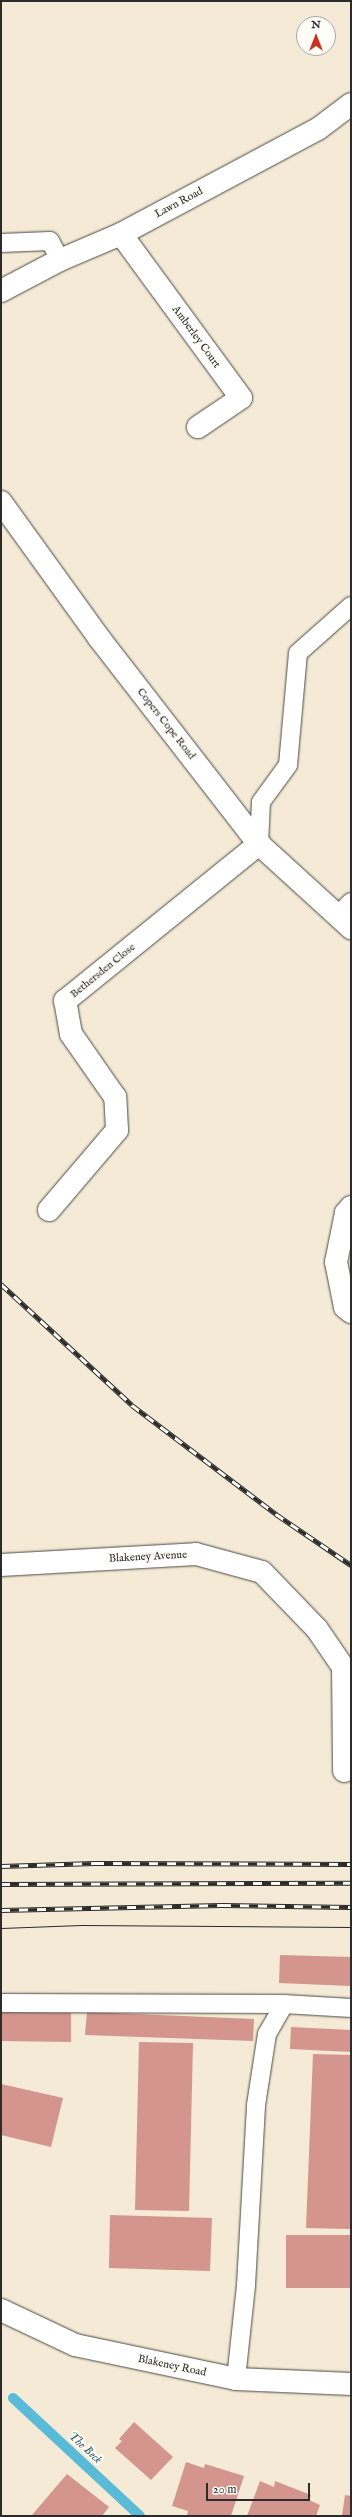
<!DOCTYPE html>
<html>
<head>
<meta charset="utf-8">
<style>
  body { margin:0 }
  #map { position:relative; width:352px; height:2517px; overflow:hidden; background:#f4ead5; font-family:"IM FELL English",serif }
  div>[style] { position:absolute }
  .stream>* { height:10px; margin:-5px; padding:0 5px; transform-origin:5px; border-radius:5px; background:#59bbd8 }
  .building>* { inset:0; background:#d3958e }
  .roads { filter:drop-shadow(0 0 1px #494844) drop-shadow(0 0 1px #494844) }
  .service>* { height:18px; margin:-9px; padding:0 9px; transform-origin:9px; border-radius:9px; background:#fff }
  .minor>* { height:22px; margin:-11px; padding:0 11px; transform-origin:11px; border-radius:11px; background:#fff }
  .tertiary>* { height:22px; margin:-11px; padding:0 11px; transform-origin:11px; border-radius:11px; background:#fff }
  .tram>* { height:1px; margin:-0.5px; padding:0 0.5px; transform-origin:0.5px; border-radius:0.5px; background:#2b2b2b }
  .rail>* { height:4.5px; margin-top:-2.25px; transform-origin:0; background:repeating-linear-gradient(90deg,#fdfcf7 0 9px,#2b2b2b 0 18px); box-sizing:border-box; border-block:1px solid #2b2b2b }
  span { translate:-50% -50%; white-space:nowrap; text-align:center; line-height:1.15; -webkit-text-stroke:4px #fdfcf7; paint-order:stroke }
  .street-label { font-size:11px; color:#2b2b2b }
  .water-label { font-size:12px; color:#3b5d68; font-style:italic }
  .frame { position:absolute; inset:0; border:2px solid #2b2b2b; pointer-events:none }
  .north { position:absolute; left:296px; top:16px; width:40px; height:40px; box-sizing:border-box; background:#fdfcf7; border:1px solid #a9a8a5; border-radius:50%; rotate:0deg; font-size:11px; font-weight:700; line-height:16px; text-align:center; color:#2b2b2b }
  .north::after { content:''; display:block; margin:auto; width:14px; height:18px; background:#c8321e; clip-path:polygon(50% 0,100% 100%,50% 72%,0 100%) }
  .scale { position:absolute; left:206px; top:2483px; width:104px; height:18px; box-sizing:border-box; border:2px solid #2b2b2b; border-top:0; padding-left:5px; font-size:12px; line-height:14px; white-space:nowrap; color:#2b2b2b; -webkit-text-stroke:3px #fdfcf7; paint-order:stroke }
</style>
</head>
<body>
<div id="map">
  <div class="stream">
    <i style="left:13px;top:2398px;width:173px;rotate:42.9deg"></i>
  </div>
  <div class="building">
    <i style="clip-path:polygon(280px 1955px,351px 1957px,351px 1986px,279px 1983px)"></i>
    <i style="clip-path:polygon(1px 2012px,71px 2013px,71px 2042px,1px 2041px)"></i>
    <i style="clip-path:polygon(87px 2012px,254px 2019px,253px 2041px,85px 2035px)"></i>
    <i style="clip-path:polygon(291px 2027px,351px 2030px,351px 2052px,290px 2049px)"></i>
    <i style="clip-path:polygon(139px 2042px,193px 2043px,189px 2211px,135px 2210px)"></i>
    <i style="clip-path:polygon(313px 2054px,351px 2055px,351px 2229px,306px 2228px)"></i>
    <i style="clip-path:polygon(1px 2084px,63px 2098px,51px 2147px,1px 2135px)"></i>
    <i style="clip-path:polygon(110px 2215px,212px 2218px,210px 2271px,109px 2268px)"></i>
    <i style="clip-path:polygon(286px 2235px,351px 2235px,351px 2288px,286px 2288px)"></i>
    <i style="clip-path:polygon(134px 2422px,173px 2457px,151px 2480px,115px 2448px,122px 2441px,119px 2439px)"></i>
    <i style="clip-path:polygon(186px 2462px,204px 2468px,205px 2464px,244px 2476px,231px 2516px,187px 2516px,188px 2511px,172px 2506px)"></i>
    <i style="clip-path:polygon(67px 2474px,109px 2507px,102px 2516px,32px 2515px)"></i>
    <i style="clip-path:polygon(260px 2481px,274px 2487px,275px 2481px,311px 2495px,309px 2500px,320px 2505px,316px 2516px,247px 2516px)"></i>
    <i style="clip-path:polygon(345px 2495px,351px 2496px,351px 2516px,342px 2516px)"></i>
  </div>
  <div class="roads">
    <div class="service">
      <i style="left:1px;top:243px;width:49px;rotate:-2.3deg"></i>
      <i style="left:50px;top:241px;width:21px;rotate:62deg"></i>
      <i style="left:259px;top:844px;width:42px;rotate:-87.3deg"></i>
      <i style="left:261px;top:802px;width:46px;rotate:-53.9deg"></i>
      <i style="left:288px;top:765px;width:112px;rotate:-84.9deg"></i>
      <i style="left:298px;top:653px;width:71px;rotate:-41.6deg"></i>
      <i style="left:337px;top:916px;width:20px;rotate:-45deg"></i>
      <i style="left:1px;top:2003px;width:283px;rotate:0.2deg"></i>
      <i style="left:236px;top:2379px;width:95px;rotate:-83.9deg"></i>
      <i style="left:246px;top:2285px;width:180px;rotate:-86.8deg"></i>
      <i style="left:256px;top:2105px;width:72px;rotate:-81.2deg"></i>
      <i style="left:267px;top:2034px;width:34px;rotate:-60deg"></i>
      <i style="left:284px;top:2004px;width:67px;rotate:3.4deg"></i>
    </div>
    <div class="minor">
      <i style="left:121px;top:234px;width:203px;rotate:53.8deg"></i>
      <i style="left:241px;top:398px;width:52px;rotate:146deg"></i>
      <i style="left:1px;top:291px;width:67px;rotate:-27.7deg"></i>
      <i style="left:60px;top:260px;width:66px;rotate:-23.1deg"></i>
      <i style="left:121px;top:234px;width:223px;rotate:-28.1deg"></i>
      <i style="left:318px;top:129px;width:41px;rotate:-37.1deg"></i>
      <i style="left:351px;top:1207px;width:8px;rotate:130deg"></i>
      <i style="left:346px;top:1213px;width:50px;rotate:101.5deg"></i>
      <i style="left:336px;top:1262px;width:46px;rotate:78.7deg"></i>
      <i style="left:345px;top:1307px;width:8px;rotate:40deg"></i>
      <i style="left:49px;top:1210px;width:105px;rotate:-49.6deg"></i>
      <i style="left:117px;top:1130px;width:33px;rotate:-93deg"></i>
      <i style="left:115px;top:1097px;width:77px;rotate:-124.9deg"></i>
      <i style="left:71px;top:1034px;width:34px;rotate:-100deg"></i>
      <i style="left:65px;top:1001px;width:250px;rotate:-39deg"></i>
      <i style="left:1px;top:1565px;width:195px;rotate:-3.2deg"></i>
      <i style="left:196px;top:1554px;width:68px;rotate:15.3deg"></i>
      <i style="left:262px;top:1572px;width:79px;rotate:46deg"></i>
      <i style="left:317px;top:1629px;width:46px;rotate:55.6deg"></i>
      <i style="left:343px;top:1667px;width:104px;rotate:89.4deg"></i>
    </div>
    <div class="tertiary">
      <i style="left:1px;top:502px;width:168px;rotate:54.2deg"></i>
      <i style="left:99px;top:638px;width:261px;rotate:52.2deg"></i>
      <i style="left:259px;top:844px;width:125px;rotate:42.4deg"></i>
      <i style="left:1px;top:2310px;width:82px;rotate:25.3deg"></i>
      <i style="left:75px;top:2345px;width:165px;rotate:11.9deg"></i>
      <i style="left:236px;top:2379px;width:115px;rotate:2.5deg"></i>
    </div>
  </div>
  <div class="tram">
    <i style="left:1px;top:1928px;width:80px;rotate:-2.1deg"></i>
    <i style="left:81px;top:1925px;width:270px;rotate:0.4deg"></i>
  </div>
  <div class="rail">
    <i style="left:1px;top:1284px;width:178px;rotate:42.7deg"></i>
    <i style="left:132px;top:1405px;width:181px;rotate:37.1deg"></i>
    <i style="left:276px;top:1514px;width:91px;rotate:34.2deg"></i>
    <i style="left:1px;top:1866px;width:94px;rotate:-1.8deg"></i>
    <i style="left:95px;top:1863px;width:256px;rotate:0.2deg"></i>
    <i style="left:1px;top:1884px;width:350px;rotate:-0.2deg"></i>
    <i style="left:1px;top:1910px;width:221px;rotate:-1.3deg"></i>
    <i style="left:222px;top:1905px;width:129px;rotate:0.9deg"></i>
  </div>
  <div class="street-label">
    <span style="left:179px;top:203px;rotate:-28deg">Lawn Road</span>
    <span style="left:196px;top:337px;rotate:54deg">Amberley Court</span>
    <span style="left:166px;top:724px;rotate:52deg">Copers Cope Road</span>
    <span style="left:103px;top:971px;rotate:-39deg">Bethersden Close</span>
    <span style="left:148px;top:1557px;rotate:-3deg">Blakeney Avenue</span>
    <span style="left:172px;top:2366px;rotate:12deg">Blakeney Road</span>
  </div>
  <div class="water-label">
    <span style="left:85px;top:2448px;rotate:43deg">The Beck</span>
  </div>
  <div class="frame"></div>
  <div class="north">N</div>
  <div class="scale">20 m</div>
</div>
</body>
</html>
